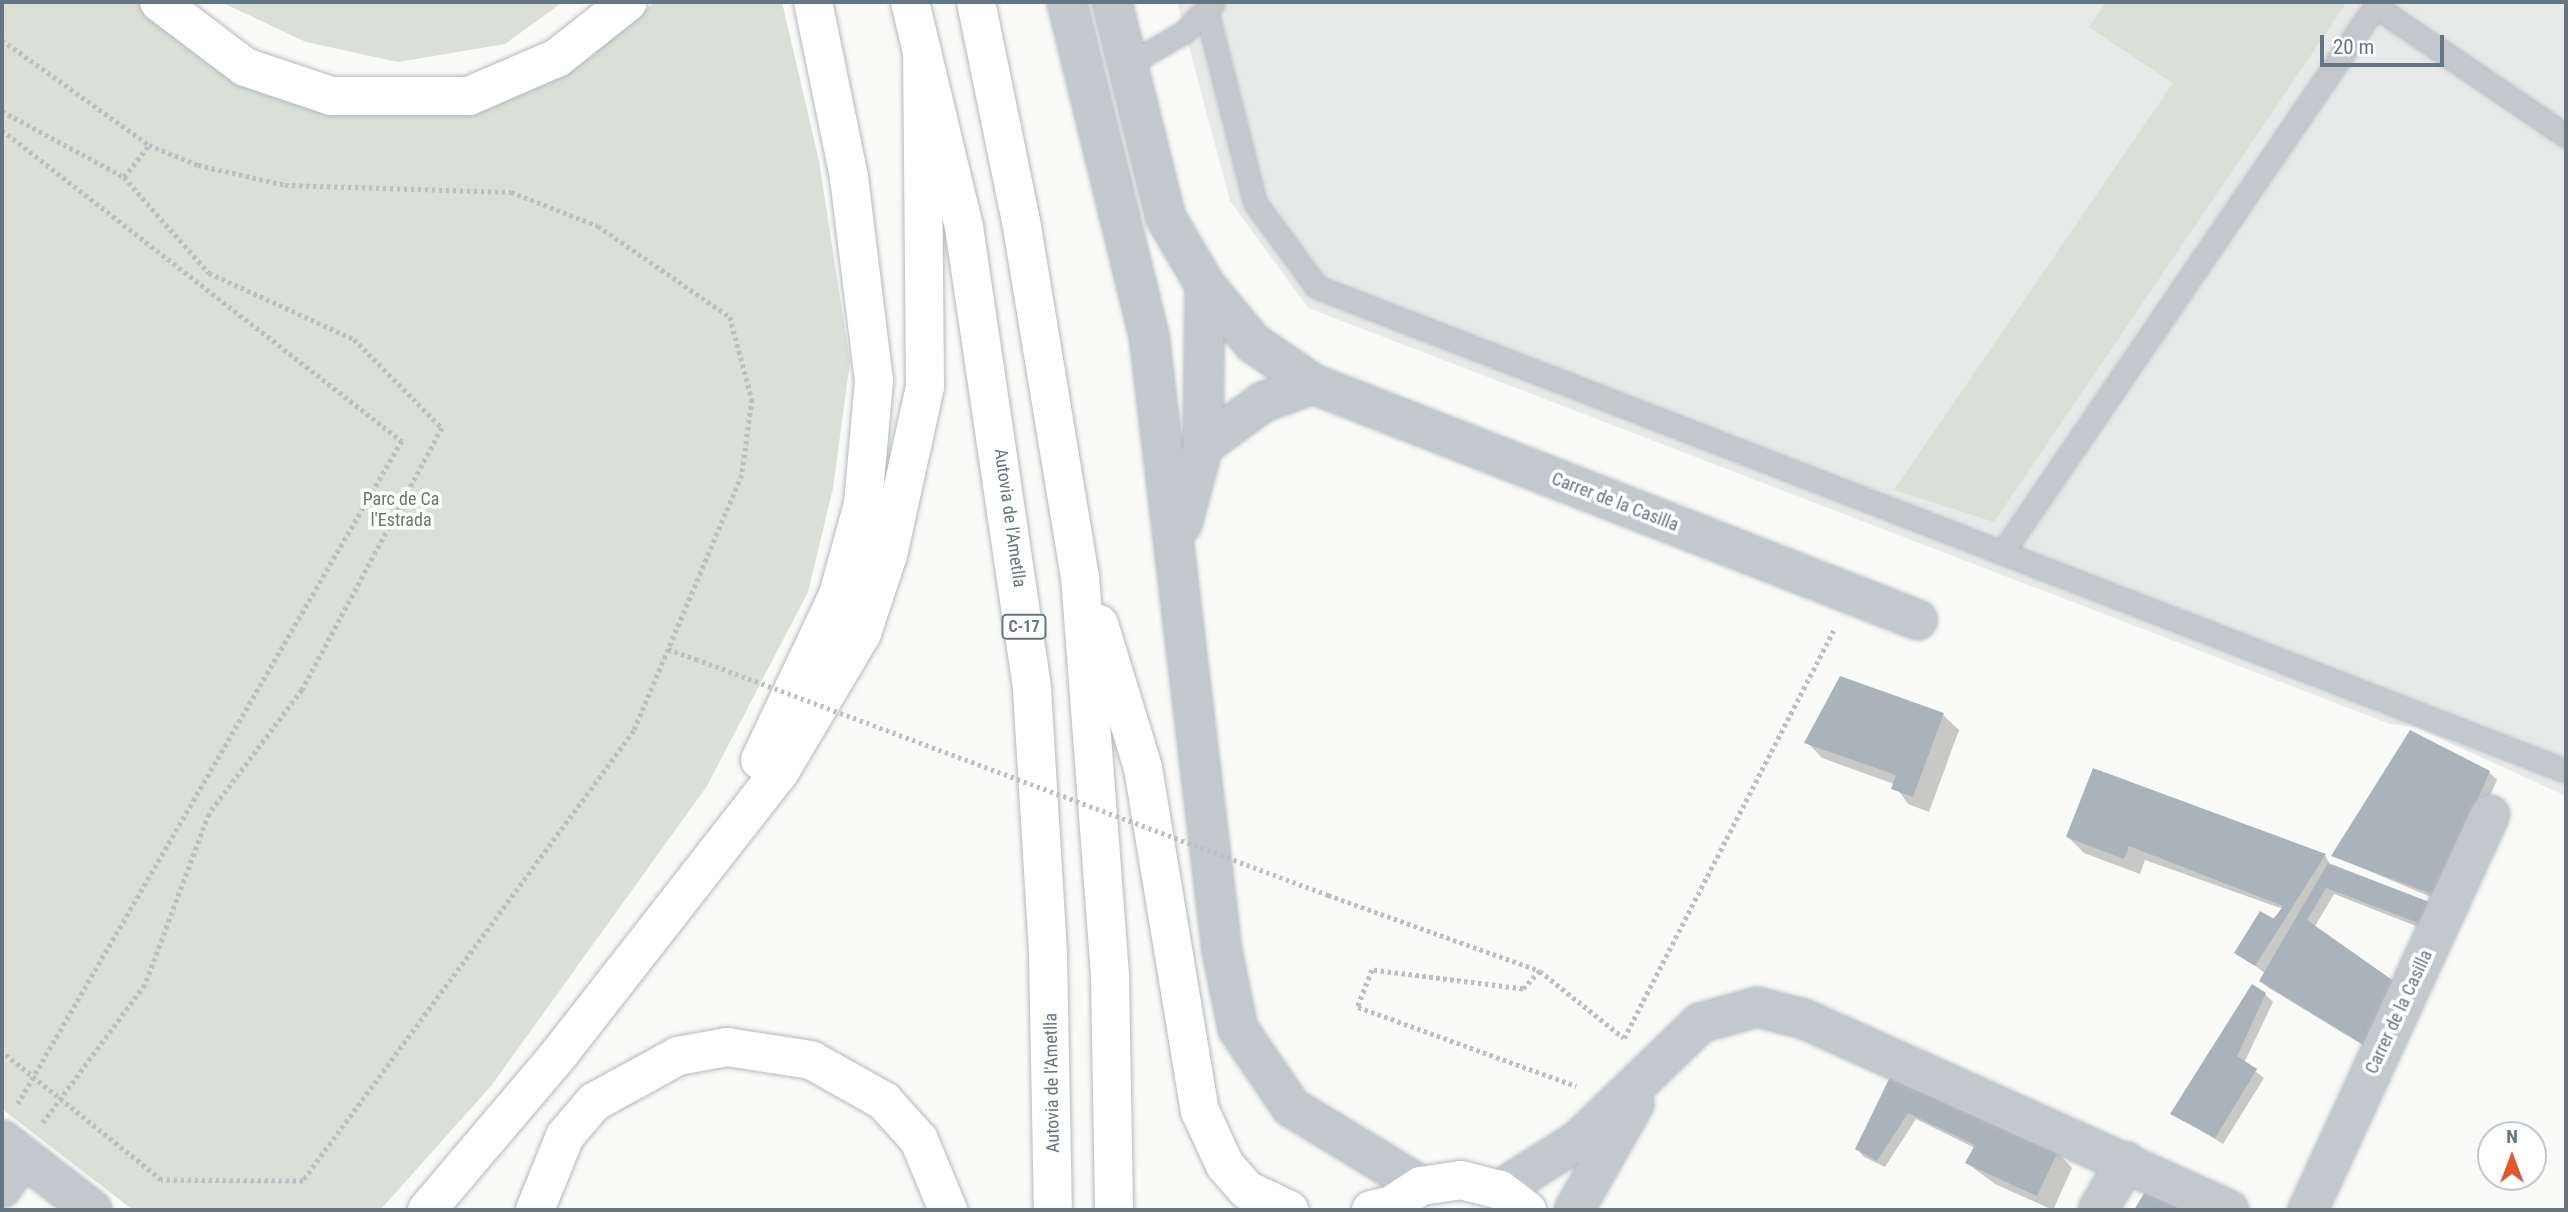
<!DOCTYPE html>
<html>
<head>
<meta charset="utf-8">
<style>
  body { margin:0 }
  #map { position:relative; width:2568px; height:1212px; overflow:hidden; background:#fafaf8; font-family:"Roboto Condensed",sans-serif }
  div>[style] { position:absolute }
  .built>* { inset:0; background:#e8e9e9 }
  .green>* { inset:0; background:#dadfd7 }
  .shadow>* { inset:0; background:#0003 }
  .building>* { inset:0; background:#aab3b9 }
  .path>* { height:4.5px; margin-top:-2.25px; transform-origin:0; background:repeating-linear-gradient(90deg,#bbbfc2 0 3.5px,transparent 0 7px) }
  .roads { filter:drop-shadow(0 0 2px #b3babf) drop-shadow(0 0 2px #b3babf) }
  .lane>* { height:21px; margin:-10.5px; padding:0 10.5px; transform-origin:10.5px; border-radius:10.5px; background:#c3c8cc }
  .street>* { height:38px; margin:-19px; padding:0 19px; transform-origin:19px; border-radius:19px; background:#c3c8cc }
  .secondary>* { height:38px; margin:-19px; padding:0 19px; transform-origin:19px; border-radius:19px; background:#fff }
  .highway>* { height:38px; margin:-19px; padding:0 19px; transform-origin:19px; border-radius:19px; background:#fff }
  .path-bridge>* { height:4.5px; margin-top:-2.25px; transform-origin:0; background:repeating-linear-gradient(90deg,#bbbfc2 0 3.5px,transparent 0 7px) }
  span { translate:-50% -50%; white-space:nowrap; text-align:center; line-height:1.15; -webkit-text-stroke:7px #fff; paint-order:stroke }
  .shield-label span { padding:2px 5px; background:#fff; border:2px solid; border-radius:5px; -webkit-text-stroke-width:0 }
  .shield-label { font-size:16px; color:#657683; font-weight:700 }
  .park-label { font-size:18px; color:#687a64 }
  .street-label { font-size:18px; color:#657683 }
  .frame { position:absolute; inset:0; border:4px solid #657683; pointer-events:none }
  .north { position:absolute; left:2477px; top:1121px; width:70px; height:70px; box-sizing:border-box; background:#fff; border:2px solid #c1c8cd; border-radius:50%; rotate:0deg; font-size:19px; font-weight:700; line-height:28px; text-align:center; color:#657683 }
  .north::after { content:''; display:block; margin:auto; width:24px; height:32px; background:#e4572e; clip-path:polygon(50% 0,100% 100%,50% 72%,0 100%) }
  .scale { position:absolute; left:2320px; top:35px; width:124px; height:32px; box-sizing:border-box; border:4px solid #657683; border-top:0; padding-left:9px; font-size:21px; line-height:24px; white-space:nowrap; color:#657683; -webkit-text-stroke:5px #fff; paint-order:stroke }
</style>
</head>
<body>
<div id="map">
  <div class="built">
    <i style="clip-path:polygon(1177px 2px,2566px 2px,2566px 796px,2415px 727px,2390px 724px,1308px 308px,1230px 201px)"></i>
  </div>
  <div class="green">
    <i style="clip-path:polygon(2px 2px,144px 2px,212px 61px,474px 111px,567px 75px,655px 2px,782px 2px,819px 161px,850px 362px,833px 488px,808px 592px,707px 786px,491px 1086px,381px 1209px,133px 1210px,2px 1109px)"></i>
    <i style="clip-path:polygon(221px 2px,563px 2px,505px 44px,398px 62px,306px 42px)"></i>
    <i style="clip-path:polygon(2106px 2px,2347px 2px,1994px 522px,1894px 490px,2173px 83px,2089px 27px)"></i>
  </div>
  <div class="shadow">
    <i style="clip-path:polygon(1943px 715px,1959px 730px,1929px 812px,1908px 804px,1894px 784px,1822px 758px,1807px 742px)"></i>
    <i style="clip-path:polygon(2489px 772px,2497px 780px,2443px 902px,2333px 856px)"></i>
    <i style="clip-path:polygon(2068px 837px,2325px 855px,2331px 866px,2431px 904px,2429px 931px,2334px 894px,2314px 928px,2374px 1052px,2269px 988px,2261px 981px,2265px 973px,2236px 952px,2283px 909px,2145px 860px,2140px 874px,2084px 853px)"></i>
    <i style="clip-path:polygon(2265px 994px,2273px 1002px,2244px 1063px,2264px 1078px,2223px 1144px,2172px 1113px)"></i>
    <i style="clip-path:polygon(1892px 1075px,2057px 1152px,2072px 1168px,2053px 1210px,1995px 1184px,1967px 1163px,1975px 1148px,1916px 1119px,1885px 1167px,1864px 1157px,1857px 1149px)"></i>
  </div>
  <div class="building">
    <i style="clip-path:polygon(1840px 676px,1944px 713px,1913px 797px,1891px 789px,1896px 775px,1804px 743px)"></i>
    <i style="clip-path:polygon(2410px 730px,2490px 771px,2435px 895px,2331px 856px)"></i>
    <i style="clip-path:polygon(2093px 768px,2326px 854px,2255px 966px,2234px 953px,2260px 911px,2274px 919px,2283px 906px,2129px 846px,2124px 859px,2066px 837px)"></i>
    <i style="clip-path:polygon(2328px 863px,2432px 903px,2421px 924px,2326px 888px,2307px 920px,2395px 982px,2366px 1046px,2259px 981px)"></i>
    <i style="clip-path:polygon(2252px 984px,2266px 993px,2237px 1056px,2257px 1069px,2215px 1138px,2170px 1114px)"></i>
    <i style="clip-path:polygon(1892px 1073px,2058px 1151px,2037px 1196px,1965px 1163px,1975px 1145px,1908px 1113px,1877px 1161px,1855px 1149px)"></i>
    <i style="clip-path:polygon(2146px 1190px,2190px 1210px,2134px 1210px)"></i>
  </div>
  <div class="path">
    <i style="left:2px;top:40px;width:181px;rotate:35.5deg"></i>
    <i style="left:149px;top:145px;width:53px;rotate:22.2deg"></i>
    <i style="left:198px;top:165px;width:89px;rotate:12.9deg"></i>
    <i style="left:285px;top:185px;width:226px;rotate:1.8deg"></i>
    <i style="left:511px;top:192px;width:93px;rotate:21.3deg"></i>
    <i style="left:598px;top:226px;width:160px;rotate:34.6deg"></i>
    <i style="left:730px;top:317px;width:85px;rotate:75deg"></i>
    <i style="left:752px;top:399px;width:77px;rotate:97.5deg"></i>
    <i style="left:742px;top:475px;width:278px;rotate:112.9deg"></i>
    <i style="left:634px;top:731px;width:559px;rotate:126.34deg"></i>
    <i style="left:303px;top:1181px;width:142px;rotate:-179.6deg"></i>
    <i style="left:161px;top:1180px;width:204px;rotate:-141.2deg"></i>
    <i style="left:2px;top:111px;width:139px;rotate:28.4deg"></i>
    <i style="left:124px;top:177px;width:128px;rotate:48.5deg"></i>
    <i style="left:209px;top:273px;width:159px;rotate:24.5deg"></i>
    <i style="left:354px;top:339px;width:125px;rotate:45.3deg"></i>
    <i style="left:442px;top:428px;width:297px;rotate:118.1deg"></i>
    <i style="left:302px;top:690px;width:155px;rotate:126.9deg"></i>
    <i style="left:209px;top:814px;width:183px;rotate:110.5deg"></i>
    <i style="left:145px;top:985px;width:172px;rotate:126.5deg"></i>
    <i style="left:2px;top:130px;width:507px;rotate:37.87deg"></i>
    <i style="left:402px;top:441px;width:766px;rotate:120.08deg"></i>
    <i style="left:124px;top:177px;width:41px;rotate:-52deg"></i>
    <i style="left:668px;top:649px;width:30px;rotate:20deg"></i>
    <i style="left:1328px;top:895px;width:225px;rotate:19.7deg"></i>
    <i style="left:1540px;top:971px;width:25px;rotate:133deg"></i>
    <i style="left:1523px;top:989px;width:152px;rotate:-172.8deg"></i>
    <i style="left:1372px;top:970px;width:40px;rotate:111deg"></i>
    <i style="left:1358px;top:1007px;width:232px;rotate:19.9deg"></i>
    <i style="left:1540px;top:971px;width:107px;rotate:38.6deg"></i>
    <i style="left:1624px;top:1038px;width:458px;rotate:-62.8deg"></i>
  </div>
  <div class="roads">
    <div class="lane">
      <i style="left:2375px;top:6px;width:231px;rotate:34.2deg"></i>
      <i style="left:1207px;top:13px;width:196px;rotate:75.8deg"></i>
      <i style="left:1255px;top:203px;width:104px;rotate:53.6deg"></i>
      <i style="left:1317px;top:287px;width:1339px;rotate:21.18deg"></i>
      <i style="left:1128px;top:64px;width:64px;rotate:-29.7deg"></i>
      <i style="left:1184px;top:32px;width:41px;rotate:-45deg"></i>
      <i style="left:2002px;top:553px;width:667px;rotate:-55.69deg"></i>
    </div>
    <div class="street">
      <i style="left:1067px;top:2px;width:343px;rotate:76.2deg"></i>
      <i style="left:1149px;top:335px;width:620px;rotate:83.24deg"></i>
      <i style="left:1222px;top:951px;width:80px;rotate:78.4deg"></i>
      <i style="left:1238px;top:1029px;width:94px;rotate:55.8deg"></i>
      <i style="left:1291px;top:1107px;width:152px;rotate:31.3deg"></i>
      <i style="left:1112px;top:2px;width:223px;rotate:76deg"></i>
      <i style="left:1166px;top:218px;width:78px;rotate:59.8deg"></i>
      <i style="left:1205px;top:285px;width:75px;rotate:50.4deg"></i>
      <i style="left:1253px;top:343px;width:73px;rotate:34.3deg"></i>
      <i style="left:1313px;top:384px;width:649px;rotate:21.31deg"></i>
      <i style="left:1203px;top:446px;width:161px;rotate:-89.3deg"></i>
      <i style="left:1182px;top:524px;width:81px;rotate:-74.9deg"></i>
      <i style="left:1203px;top:446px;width:74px;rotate:-36.3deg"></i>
      <i style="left:1263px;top:402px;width:53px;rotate:-19.8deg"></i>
      <i style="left:2px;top:1140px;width:114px;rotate:37.9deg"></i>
      <i style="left:2px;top:1188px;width:38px;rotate:-58deg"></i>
      <i style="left:1500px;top:1190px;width:93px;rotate:-32.3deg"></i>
      <i style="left:1579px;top:1140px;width:168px;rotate:-44deg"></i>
      <i style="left:1700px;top:1023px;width:59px;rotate:-15.7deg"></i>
      <i style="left:1757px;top:1007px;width:49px;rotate:14.3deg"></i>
      <i style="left:1804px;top:1019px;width:466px;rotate:24.2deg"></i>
      <i style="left:1574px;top:1210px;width:122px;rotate:-60.5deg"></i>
      <i style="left:2098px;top:1210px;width:56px;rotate:-59.7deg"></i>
      <i style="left:2308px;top:1210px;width:435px;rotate:-65.3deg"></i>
    </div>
    <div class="secondary">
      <i style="left:1384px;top:1210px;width:44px;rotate:-33deg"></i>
      <i style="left:1421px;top:1186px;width:40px;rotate:-8.5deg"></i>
      <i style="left:1461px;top:1180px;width:40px;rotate:14.4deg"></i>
      <i style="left:1500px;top:1190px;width:34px;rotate:37deg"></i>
    </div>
    <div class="highway">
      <i style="left:159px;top:2px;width:108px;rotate:37.1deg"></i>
      <i style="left:245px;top:67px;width:91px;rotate:18.6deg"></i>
      <i style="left:331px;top:96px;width:138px"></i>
      <i style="left:469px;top:96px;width:96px;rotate:-23.4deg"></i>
      <i style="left:557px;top:58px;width:90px;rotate:-38.3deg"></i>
      <i style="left:910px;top:2px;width:231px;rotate:76.5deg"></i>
      <i style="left:964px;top:227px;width:468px;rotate:81.6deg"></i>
      <i style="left:1032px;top:690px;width:265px;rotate:86.5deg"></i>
      <i style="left:1048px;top:955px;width:255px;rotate:88.9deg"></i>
      <i style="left:976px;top:2px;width:224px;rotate:78.4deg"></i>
      <i style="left:1021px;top:221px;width:360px;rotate:80.6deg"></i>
      <i style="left:1080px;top:576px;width:402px;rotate:85.7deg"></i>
      <i style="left:1110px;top:977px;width:233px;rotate:89deg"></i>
      <i style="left:1099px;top:624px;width:151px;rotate:73deg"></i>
      <i style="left:1143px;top:768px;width:348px;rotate:80.6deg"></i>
      <i style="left:1200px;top:1111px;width:60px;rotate:65.2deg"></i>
      <i style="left:1225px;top:1165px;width:33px;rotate:49deg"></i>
      <i style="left:1247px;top:1190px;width:47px;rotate:25.5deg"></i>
      <i style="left:760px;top:760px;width:183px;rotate:-64.7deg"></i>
      <i style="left:838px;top:595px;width:94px;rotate:-74.6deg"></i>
      <i style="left:863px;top:504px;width:123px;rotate:-84.9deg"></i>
      <i style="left:874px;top:381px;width:206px;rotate:-97deg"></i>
      <i style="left:849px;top:177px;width:179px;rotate:-101.6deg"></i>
      <i style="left:427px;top:1210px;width:199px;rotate:-49.7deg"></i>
      <i style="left:556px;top:1058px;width:362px;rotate:-52deg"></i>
      <i style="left:779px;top:773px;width:163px;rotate:-59.3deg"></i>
      <i style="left:862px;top:633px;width:82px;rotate:-71.6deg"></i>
      <i style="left:888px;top:555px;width:172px;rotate:-77.6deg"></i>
      <i style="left:925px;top:387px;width:335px;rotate:-90.5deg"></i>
      <i style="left:535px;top:1210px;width:80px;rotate:-67.9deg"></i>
      <i style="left:565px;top:1136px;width:45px;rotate:-49.5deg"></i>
      <i style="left:594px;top:1102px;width:96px;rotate:-28.7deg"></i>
      <i style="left:678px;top:1056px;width:50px;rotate:-10.4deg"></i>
      <i style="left:727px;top:1047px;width:85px;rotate:8.8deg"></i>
      <i style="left:811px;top:1060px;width:84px;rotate:29.3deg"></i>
      <i style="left:884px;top:1101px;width:52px;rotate:48.1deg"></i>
      <i style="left:919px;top:1140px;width:76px;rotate:67.5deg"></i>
      <i style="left:1371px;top:1210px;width:17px;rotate:-13deg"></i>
    </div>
  </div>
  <div class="path-bridge">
    <i style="left:696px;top:659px;width:675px;rotate:20.48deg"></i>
  </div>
  <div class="shield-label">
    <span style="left:1024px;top:627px">C-17</span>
  </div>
  <div class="park-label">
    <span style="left:401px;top:510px">Parc de Ca<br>l'Estrada</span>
  </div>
  <div class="street-label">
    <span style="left:1615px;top:502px;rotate:21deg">Carrer de la Casilla</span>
    <span style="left:1010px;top:518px;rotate:82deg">Autovia de l'Ametlla</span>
    <span style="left:2399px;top:1012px;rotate:-65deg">Carrer de la Casilla</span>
    <span style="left:1052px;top:1083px;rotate:-91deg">Autovia de l'Ametlla</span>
  </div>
  <div class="frame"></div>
  <div class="north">N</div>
  <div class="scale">20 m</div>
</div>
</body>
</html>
